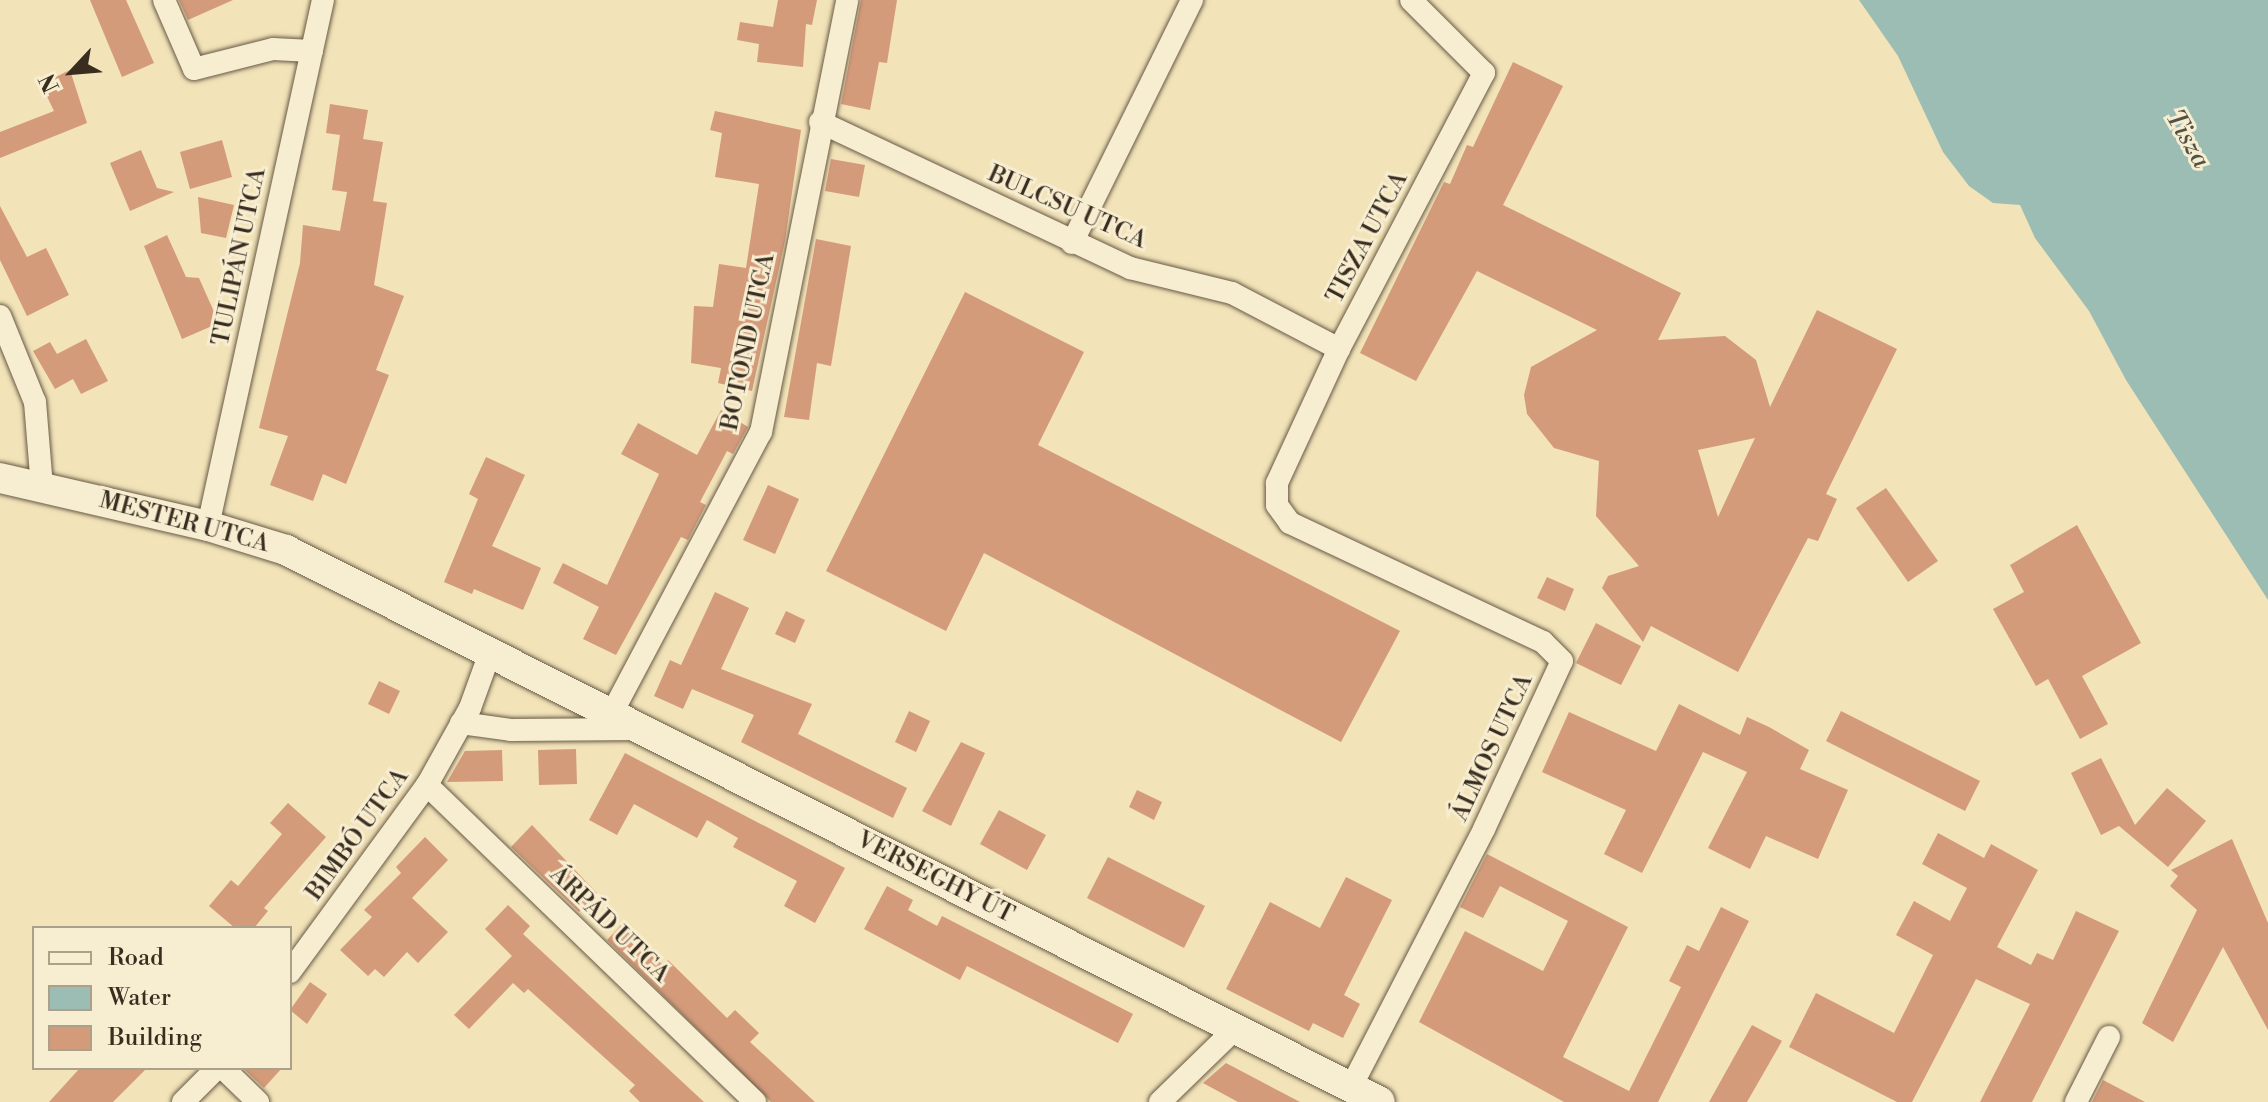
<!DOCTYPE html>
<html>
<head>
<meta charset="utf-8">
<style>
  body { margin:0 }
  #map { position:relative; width:2268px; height:1102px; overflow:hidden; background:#f2e3b8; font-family:"Libre Bodoni",serif }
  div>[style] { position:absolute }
  .water>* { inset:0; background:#9cbdb4 }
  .building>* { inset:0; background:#d49b7b }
  .roads { filter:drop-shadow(0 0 2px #675a46) drop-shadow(0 0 2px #675a46) }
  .minor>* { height:22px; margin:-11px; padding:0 11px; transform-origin:11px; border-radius:11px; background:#f7edd1 }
  .secondary>* { height:30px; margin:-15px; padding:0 15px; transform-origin:15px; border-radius:15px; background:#f7edd1 }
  span { translate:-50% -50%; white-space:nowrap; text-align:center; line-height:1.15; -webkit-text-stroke:6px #f7edd1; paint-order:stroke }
  .street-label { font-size:24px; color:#392d20 }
  .water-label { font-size:26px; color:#525145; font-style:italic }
  .legend { position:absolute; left:32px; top:926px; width:260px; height:144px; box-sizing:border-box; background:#f7edd1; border:2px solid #aba08a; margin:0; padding:10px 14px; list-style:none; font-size:24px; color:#392d20 }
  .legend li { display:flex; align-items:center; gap:16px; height:40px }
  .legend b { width:40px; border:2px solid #aba08a }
  .north { position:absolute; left:32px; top:32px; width:80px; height:80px; -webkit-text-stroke:6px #f7edd1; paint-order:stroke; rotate:244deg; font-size:22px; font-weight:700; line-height:32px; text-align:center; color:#392d20 }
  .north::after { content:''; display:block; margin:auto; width:28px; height:36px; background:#392d20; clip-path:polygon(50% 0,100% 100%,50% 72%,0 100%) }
</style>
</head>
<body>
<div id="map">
  <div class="water">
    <i style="clip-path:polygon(1859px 0,2268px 0,2268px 600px,2126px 380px,2089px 311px,2035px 238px,2020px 205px,1993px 203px,1969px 186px,1943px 152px,1898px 56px)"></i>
  </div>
  <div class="building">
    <i style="clip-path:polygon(90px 0,126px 0,154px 63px,122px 77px)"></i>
    <i style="clip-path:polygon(179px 0,233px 0,188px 20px)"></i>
    <i style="clip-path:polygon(778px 0,817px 0,812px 25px,806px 24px,803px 67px,757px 62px,759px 44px,737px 40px,740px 22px,773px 27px)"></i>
    <i style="clip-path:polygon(861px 0,897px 0,887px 63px,879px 62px,870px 110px,841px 104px)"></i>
    <i style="clip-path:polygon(evenodd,1513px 62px,1563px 86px,1503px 205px,1681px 293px,1658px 340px,1725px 336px,1756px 360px,1770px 407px,1817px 310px,1897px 349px,1826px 494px,1837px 499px,1818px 541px,1808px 538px,1738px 672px,1651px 626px,1643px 642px,1602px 588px,1608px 576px,1639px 566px,1596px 516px,1599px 461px,1554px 448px,1527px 414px,1524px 395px,1531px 367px,1597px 330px,1477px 271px,1416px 381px,1360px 353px,1444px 182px,1450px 184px,1467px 145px,1473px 147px,1513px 62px,1755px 438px,1745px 459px,1718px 517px,1698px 450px,1755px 438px)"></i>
    <i style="clip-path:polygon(70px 70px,87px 123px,0 158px,0 132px,54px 111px,41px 84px)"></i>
    <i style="clip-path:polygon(330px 104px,368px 110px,363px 139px,383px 142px,373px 201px,387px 203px,374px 285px,404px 296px,376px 370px,389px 375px,346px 484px,323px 474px,313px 501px,270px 485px,288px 436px,259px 428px,300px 263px,303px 225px,340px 231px,347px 192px,332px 190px,340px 135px,326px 133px)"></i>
    <i style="clip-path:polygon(715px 111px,801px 130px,785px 241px,752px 391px,718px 383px,721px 368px,691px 363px,694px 306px,713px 307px,719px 264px,746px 268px,759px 184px,715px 177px,722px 133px,710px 130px)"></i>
    <i style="clip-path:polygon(222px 140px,232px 177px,190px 189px,180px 152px)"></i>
    <i style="clip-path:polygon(141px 150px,157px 188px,174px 192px,130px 211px,110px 163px)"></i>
    <i style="clip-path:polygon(831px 159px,865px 165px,859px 197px,825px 191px)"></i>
    <i style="clip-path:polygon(198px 197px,234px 205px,226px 238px,201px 233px)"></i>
    <i style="clip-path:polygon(0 206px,27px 257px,46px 248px,69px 295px,27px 316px,0 260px)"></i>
    <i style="clip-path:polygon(167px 235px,186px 277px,199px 278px,219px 323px,182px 339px,144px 246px)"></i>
    <i style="clip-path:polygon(816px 239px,851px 246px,831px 366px,817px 363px,809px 420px,784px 417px)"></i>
    <i style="clip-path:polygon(965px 292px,1084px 352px,1038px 445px,1400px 631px,1341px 742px,984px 553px,946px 631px,826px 571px)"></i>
    <i style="clip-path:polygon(86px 339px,108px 381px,81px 394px,73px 379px,55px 389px,33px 351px,50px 342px,57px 354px)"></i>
    <i style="clip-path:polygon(721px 410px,748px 427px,733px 454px,727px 451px,700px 502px,706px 505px,688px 540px,681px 537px,616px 655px,583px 639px,599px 607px,553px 583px,563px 563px,607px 585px,659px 474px,621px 454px,638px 423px,697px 455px)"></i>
    <i style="clip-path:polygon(486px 457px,525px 475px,492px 546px,541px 568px,523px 610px,474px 589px,472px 594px,444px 582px,478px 499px,469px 494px)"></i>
    <i style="clip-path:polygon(768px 485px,799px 499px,775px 554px,743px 540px)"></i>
    <i style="clip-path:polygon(1886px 488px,1938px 561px,1908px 582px,1856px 508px)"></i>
    <i style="clip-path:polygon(2077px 525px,2141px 643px,2082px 676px,2108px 724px,2080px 739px,2048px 679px,2036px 686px,1993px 609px,2024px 592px,2010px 565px)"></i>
    <i style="clip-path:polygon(1547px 577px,1574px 589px,1565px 611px,1537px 598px)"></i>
    <i style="clip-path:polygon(715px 592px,749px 608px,721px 669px,812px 704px,798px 734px,907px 788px,893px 818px,741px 742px,754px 715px,692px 689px,683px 709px,654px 696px,670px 660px,681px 665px)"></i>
    <i style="clip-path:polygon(786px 611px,805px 620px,795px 643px,775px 634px)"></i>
    <i style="clip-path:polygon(1596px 623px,1641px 646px,1621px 685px,1576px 663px)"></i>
    <i style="clip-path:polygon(379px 681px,400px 691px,389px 714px,368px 704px)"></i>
    <i style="clip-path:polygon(1679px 704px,1740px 735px,1747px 717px,1769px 727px,1809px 750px,1800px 769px,1848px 790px,1818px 859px,1766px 836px,1750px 869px,1708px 848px,1747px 772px,1703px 752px,1642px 873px,1604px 854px,1626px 810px,1542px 772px,1569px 712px,1656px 751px)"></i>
    <i style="clip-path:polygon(909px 711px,930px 721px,916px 752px,895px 742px)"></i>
    <i style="clip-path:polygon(1841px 711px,1980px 781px,1965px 811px,1826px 741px)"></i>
    <i style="clip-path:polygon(961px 742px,985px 753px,951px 826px,922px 811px)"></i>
    <i style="clip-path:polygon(576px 749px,577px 784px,539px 785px,538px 750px)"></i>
    <i style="clip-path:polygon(502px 750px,503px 781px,447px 782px,465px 751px)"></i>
    <i style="clip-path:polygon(625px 753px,845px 868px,815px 923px,784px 906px,797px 881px,733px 847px,738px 838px,707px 820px,697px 838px,634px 804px,617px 835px,589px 820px)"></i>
    <i style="clip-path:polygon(2101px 758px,2135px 825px,2167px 788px,2206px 821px,2168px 867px,2119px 826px,2101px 835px,2071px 773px)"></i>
    <i style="clip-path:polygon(1137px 790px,1162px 802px,1154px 820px,1129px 807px)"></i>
    <i style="clip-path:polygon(288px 803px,326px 837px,264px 908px,268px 911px,254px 928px,235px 928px,209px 906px,231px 880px,238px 886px,282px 834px,270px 823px)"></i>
    <i style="clip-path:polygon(999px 810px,1046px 835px,1027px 870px,980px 844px)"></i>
    <i style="clip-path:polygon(532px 825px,597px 893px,579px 912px,511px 847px)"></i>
    <i style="clip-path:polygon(1938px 833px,1984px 858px,1991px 844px,2038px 870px,1997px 947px,2031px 965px,2037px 953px,2053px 960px,2076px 911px,2119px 931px,2032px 1102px,1980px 1102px,2030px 1004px,1976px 979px,1912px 1102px,1897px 1102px,1789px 1047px,1816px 993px,1894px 1033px,1933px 955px,1896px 935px,1914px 901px,1950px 921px,1967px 888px,1922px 864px)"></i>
    <i style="clip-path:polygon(425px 837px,448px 860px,412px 898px,448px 932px,418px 963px,407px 952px,384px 977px,375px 969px,368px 976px,340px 950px,372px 917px,364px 910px,401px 873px,396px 867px)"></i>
    <i style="clip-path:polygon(2232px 839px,2268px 923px,2268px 1030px,2223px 947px,2173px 1042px,2142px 1023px,2197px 910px,2170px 886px,2178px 876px,2171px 870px)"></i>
    <i style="clip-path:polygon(1487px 854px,1628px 927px,1563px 1057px,1629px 1091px,1681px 987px,1669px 981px,1687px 945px,1699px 951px,1721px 907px,1749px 921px,1658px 1102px,1564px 1102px,1419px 1022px,1465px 931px,1543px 971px,1568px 921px,1500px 886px,1483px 918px,1460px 907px)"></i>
    <i style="clip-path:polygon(1108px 857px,1205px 906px,1184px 948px,1087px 898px)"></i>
    <i style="clip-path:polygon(1346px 877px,1392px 900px,1344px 995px,1360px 1004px,1343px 1038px,1313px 1023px,1309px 1031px,1226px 989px,1270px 902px,1320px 928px)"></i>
    <i style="clip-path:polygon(887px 886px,913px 900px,908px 910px,937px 926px,942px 916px,1133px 1014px,1118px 1043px,967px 966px,960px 980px,864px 929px)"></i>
    <i style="clip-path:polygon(508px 905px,530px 926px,523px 934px,704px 1102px,640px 1102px,629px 1091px,635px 1085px,528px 989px,524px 993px,513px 983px,469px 1029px,454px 1015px,512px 956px,485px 929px)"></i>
    <i style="clip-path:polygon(621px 925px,663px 965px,668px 960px,727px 1018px,735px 1010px,759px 1033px,750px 1042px,815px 1102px,771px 1102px,607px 940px)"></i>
    <i style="clip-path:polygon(310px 982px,327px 994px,307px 1024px,290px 1010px)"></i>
    <i style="clip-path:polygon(1752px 1025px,1782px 1041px,1747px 1102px,1709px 1102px)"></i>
    <i style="clip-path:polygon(1226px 1063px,1300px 1102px,1238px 1102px,1203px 1083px)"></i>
    <i style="clip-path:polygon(80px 1068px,147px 1068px,113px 1102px,49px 1102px)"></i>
    <i style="clip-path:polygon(243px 1068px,282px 1068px,264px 1088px)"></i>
    <i style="clip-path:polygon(2103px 1080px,2145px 1102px,2092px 1102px)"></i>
  </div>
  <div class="roads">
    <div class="minor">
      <i style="left:164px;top:0;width:75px;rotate:66.5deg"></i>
      <i style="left:194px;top:69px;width:81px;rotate:-14.2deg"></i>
      <i style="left:273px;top:49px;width:39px;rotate:3deg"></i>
      <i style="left:820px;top:122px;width:343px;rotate:25.2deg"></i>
      <i style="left:1130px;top:268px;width:105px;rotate:13.8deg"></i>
      <i style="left:1232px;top:293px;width:121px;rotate:27.6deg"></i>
      <i style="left:1072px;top:243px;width:271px;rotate:-63.7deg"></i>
      <i style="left:0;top:316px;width:93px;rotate:67.9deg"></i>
      <i style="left:35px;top:402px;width:85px;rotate:85.3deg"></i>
      <i style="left:208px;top:526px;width:538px;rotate:-77.67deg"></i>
      <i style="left:612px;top:713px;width:318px;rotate:-62.1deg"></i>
      <i style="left:761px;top:432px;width:440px;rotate:-78.7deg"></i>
      <i style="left:461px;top:723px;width:50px;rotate:8deg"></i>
      <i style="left:511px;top:730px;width:129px;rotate:-0.4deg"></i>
      <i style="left:427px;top:785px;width:456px;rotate:44deg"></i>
      <i style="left:290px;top:972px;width:232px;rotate:-53.8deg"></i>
      <i style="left:427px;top:785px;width:88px;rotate:-60.8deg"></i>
      <i style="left:470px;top:708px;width:62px;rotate:-70.1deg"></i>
      <i style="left:223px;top:1068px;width:49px;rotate:44.2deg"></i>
      <i style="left:1351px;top:1087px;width:290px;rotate:-62.7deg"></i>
      <i style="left:1484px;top:829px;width:185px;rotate:-65.1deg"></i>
      <i style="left:1562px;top:661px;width:27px;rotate:-135deg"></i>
      <i style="left:1543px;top:642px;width:280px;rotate:-154.8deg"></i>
      <i style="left:1290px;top:523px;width:22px;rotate:-126deg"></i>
      <i style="left:1277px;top:505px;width:22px;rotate:-90deg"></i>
      <i style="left:1277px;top:483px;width:148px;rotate:-65.2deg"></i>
      <i style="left:1339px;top:349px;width:312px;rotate:-62.3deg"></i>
      <i style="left:1484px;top:73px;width:103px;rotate:-135deg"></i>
      <i style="left:183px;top:1102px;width:48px;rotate:-45deg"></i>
      <i style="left:1160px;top:1102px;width:102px;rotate:-44.2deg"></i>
      <i style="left:2076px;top:1102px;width:73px;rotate:-63.1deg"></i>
    </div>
    <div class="secondary">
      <i style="left:0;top:478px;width:213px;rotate:13deg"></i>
      <i style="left:208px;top:526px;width:82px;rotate:17.1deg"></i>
      <i style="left:286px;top:550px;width:1225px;rotate:26.77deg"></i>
    </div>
  </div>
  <div class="street-label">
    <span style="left:1067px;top:208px;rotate:24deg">BULCSU UTCA</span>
    <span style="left:1368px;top:238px;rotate:-62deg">TISZA UTCA</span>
    <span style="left:240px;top:257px;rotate:-78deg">TULIPÁN UTCA</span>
    <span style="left:749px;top:342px;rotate:-78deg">BOTOND UTCA</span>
    <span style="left:184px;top:523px;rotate:15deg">MESTER UTCA</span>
    <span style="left:1493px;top:748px;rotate:-65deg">ÁLMOS UTCA</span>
    <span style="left:358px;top:835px;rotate:-54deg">BIMBÓ UTCA</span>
    <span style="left:935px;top:878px;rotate:27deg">VERSEGHY ÚT</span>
    <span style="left:609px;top:925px;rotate:44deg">ÁRPÁD UTCA</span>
  </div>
  <div class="water-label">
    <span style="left:2187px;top:139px;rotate:60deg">Tisza</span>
  </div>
  <ul class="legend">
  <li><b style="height:10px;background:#f7edd1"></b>Road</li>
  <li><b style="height:22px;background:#9cbdb4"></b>Water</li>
  <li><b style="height:22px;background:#d49b7b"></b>Building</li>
  </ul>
  <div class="north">N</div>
</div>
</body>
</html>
